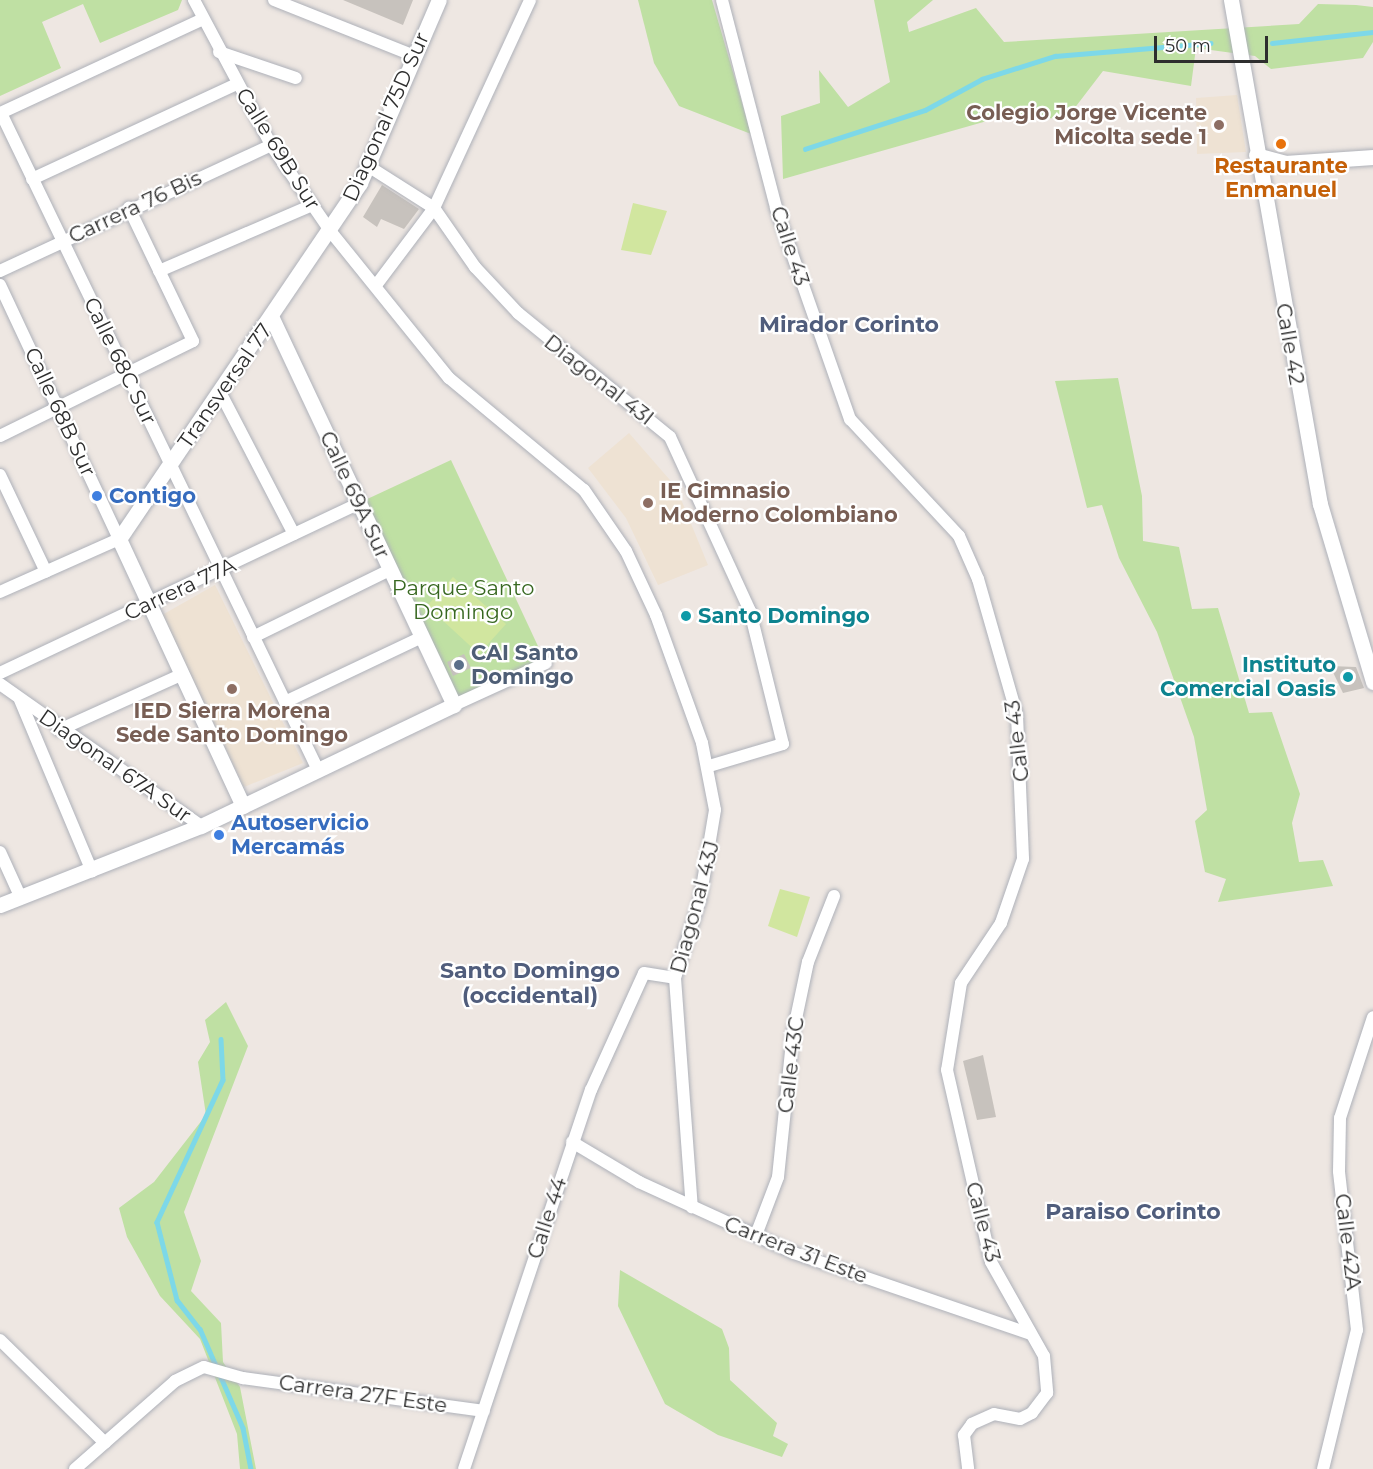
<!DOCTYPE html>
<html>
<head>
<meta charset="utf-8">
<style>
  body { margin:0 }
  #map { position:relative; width:1373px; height:1469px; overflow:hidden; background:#eee7e2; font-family:Montserrat,sans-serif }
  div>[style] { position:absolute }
  .education>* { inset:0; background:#eee2d3 }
  .green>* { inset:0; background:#bfe0a3 }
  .pitch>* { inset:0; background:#d1e69f }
  .stream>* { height:4.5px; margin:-2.25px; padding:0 2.25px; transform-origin:2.25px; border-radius:2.25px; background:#7dd8e8 }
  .building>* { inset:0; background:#c7c2bd }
  .roads { filter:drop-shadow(0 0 2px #aeb1b9) drop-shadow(0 0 2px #aeb1b9) }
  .minor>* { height:12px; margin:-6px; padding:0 6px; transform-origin:6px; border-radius:6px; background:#fff }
  .tertiary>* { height:15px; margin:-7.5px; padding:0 7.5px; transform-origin:7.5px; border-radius:7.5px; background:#fff }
  .dots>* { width:16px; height:16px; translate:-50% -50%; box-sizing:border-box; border:3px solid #fff; border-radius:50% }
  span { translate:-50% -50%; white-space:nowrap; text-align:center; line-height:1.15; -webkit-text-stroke:4.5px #fff; paint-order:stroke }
  .education-label { font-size:21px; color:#785e54; font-weight:700 }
  .right { translate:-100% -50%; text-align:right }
  .left { translate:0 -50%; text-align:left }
  .street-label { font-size:21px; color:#2e2e2e }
  .food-label { font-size:21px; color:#c56008; font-weight:700 }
  .shop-label { font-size:21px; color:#366cbe; font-weight:700 }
  .park-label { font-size:21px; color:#386821 }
  .culture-label { font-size:21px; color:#0d838f; font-weight:700 }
  .service-label { font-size:21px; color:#4e5e75; font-weight:700 }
  .neighbourhood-label { font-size:22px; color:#505d7c; font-weight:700 }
  .scale { position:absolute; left:1154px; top:36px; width:114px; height:27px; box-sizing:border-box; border:3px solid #2e2e2e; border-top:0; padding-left:8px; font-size:18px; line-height:21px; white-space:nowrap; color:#2e2e2e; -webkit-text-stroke:4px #fff; paint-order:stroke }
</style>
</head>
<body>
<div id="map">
  <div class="education">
    <i style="clip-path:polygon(1237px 95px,1246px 152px,1197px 154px,1196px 98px)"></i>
    <i style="clip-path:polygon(629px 433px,676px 487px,708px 565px,658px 585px,626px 518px,588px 468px)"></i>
    <i style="clip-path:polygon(215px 585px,303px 763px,244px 787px,162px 615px)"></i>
  </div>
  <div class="green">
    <i style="clip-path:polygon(0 0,182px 0,178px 10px,100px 43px,83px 4px,42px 22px,61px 68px,0 96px)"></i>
    <i style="clip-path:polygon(638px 0,712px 0,751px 134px,679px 106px,654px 63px)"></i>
    <i style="clip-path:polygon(874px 0,933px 0,907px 22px,909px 32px,976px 8px,1004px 42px,1299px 24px,1318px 4px,1356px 5px,1373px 7px,1373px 42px,1363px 58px,1271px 69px,1255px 56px,1196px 48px,1191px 86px,1103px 71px,1067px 118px,994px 119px,783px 179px,781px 116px,820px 103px,819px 70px,848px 107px,890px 82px)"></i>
    <i style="clip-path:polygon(1118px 378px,1142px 496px,1143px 541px,1179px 547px,1192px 609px,1218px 608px,1249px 713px,1272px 712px,1300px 794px,1292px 823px,1299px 862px,1323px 860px,1333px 886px,1218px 902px,1226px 879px,1205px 872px,1195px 821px,1207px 810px,1194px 737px,1157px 632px,1119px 558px,1102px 505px,1087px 508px,1055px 381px)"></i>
    <i style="clip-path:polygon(451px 460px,544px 659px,457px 701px,363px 501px)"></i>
    <i style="clip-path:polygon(226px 1002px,248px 1046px,184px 1212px,201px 1261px,191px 1291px,221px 1323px,223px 1362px,240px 1387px,256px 1469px,240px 1469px,237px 1434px,200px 1339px,160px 1296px,127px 1237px,119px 1208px,154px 1182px,206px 1115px,198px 1062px,210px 1042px,205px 1020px)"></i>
    <i style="clip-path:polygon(620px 1270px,722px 1329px,729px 1348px,730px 1380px,777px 1423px,773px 1436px,788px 1444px,782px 1457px,718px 1435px,665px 1404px,618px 1306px)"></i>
  </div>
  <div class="pitch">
    <i style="clip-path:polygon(633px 203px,667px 211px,651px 255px,621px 250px)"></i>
    <i style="clip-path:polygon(453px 577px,506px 624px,479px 654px,427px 606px)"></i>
    <i style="clip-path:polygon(780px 889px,810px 897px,797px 937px,768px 926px)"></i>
  </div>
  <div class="stream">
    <i style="left:1272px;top:43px;width:102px;rotate:-6.2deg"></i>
    <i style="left:805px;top:149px;width:126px;rotate:-18deg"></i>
    <i style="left:925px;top:110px;width:65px;rotate:-28.5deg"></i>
    <i style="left:982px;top:79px;width:77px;rotate:-17.5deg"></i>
    <i style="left:1055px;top:56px;width:156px;rotate:-4.8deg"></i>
    <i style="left:221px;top:1039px;width:41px;rotate:87.2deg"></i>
    <i style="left:223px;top:1080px;width:157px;rotate:114.9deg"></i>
    <i style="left:157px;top:1222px;width:81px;rotate:75.6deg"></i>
    <i style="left:177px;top:1300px;width:37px;rotate:52deg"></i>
    <i style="left:200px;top:1329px;width:108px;rotate:66.5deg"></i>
    <i style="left:243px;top:1428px;width:42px;rotate:79deg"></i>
  </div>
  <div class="building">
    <i style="clip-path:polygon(343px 0,413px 0,403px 25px)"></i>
    <i style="clip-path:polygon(382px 185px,419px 209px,404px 229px,381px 219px,377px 227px,363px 217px)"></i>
    <i style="clip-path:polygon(464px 654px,471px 668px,453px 676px,447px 662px)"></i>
    <i style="clip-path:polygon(1330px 666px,1356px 667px,1364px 688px,1343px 693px)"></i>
    <i style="clip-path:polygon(983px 1055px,996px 1117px,977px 1120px,963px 1061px)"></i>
  </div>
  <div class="roads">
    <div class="minor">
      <i style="left:194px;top:0;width:164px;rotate:62deg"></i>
      <i style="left:271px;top:145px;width:106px;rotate:55.4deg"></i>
      <i style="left:331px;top:232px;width:188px;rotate:51.1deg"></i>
      <i style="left:449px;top:378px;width:175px;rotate:39.7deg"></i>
      <i style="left:584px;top:490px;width:74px;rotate:55.5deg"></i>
      <i style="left:626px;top:551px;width:71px;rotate:64.9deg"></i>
      <i style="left:656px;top:615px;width:136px;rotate:70.2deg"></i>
      <i style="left:702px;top:743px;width:68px;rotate:79deg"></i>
      <i style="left:715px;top:810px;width:91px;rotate:99.5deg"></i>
      <i style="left:700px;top:900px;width:82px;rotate:107.8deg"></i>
      <i style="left:675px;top:978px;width:230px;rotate:85.8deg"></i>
      <i style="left:274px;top:0;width:152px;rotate:21.7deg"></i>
      <i style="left:722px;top:0;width:215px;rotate:75.4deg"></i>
      <i style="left:776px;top:208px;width:224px;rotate:70.7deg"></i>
      <i style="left:850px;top:419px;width:160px;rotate:47deg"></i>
      <i style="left:959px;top:536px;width:47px;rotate:66.2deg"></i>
      <i style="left:978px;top:579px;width:141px;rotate:74deg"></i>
      <i style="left:1017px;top:715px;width:144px;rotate:87.6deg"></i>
      <i style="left:1023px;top:859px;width:68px;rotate:109deg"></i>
      <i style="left:1001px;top:923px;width:72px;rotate:123.7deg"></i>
      <i style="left:961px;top:983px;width:88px;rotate:99.1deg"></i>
      <i style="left:947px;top:1070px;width:197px;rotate:77.1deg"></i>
      <i style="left:991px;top:1262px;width:108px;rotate:60.6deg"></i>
      <i style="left:1044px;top:1356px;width:37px;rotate:85deg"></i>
      <i style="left:1047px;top:1393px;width:25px;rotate:127deg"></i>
      <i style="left:1032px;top:1413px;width:13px;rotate:153deg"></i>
      <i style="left:1020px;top:1419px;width:26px;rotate:-169deg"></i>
      <i style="left:994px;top:1414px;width:24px;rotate:156deg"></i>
      <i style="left:972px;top:1424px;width:14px;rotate:126deg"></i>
      <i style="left:964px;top:1435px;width:34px;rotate:83deg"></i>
      <i style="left:201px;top:20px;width:221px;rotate:155.1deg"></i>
      <i style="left:1px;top:113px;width:729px;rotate:64.24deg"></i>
      <i style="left:219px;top:52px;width:81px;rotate:18.7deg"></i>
      <i style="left:368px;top:166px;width:78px;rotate:32.5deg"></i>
      <i style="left:434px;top:208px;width:72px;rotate:55.2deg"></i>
      <i style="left:475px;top:267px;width:63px;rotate:46.9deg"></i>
      <i style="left:518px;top:313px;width:196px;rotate:39.2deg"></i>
      <i style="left:670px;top:437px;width:192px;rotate:65.3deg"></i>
      <i style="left:750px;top:611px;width:137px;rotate:76.1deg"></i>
      <i style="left:783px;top:744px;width:77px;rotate:163.4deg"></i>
      <i style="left:32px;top:179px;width:226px;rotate:-24.9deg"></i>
      <i style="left:0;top:271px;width:299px;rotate:-24.9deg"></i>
      <i style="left:159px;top:271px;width:167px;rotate:-23.3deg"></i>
      <i style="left:377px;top:284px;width:95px;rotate:-53.1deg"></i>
      <i style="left:434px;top:208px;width:229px;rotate:-65.2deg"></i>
      <i style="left:0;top:285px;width:280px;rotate:64.9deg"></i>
      <i style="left:119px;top:539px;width:130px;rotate:156deg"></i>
      <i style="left:220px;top:392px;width:160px;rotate:62.5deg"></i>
      <i style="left:0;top:436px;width:215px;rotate:-26.2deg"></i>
      <i style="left:193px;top:341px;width:148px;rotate:-115.7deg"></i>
      <i style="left:0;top:475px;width:107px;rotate:64.6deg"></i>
      <i style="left:253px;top:637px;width:153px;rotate:-26.1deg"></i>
      <i style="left:0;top:673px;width:397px;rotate:-25.3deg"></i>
      <i style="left:0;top:684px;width:246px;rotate:35.2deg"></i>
      <i style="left:20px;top:700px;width:186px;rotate:67.2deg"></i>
      <i style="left:285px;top:702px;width:152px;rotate:-25.4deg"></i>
      <i style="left:454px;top:705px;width:101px;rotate:-24.5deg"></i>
      <i style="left:59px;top:730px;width:136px;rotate:-24.3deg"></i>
      <i style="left:0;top:852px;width:51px;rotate:65.5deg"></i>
      <i style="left:572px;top:1142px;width:78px;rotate:30.8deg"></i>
      <i style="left:639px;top:1182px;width:170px;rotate:24.6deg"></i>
      <i style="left:794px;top:1253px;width:250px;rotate:18.9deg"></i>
      <i style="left:756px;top:1235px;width:62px;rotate:-69.2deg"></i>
      <i style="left:778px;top:1177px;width:145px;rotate:-84.1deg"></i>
      <i style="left:793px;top:1033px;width:73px;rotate:-78.1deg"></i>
      <i style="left:808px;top:962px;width:71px;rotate:-68.5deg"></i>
      <i style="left:0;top:1340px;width:147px;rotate:44.4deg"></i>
      <i style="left:75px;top:1469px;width:133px;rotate:-41.3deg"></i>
      <i style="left:175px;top:1381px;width:32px;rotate:-26deg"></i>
      <i style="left:204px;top:1367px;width:41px;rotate:15.8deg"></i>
      <i style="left:243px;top:1378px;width:243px;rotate:7.8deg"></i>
      <i style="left:464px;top:1469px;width:400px;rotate:-71.5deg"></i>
      <i style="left:591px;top:1090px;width:128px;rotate:-65.6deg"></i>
      <i style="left:644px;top:973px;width:31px;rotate:9deg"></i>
      <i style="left:1323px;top:1469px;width:143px;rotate:-76.3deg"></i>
      <i style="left:1357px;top:1330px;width:160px;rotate:-96.5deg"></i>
      <i style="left:1339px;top:1171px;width:53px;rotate:-88.9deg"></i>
      <i style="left:1340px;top:1118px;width:106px;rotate:-71.9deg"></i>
    </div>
    <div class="tertiary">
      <i style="left:1231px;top:0;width:512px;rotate:79.99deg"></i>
      <i style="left:1320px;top:504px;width:186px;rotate:73.4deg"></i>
      <i style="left:1256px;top:155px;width:30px;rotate:15deg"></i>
      <i style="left:1285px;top:163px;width:88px;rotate:-3.9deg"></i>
      <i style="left:243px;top:806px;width:294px;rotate:-114.9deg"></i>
      <i style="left:119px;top:539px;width:430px;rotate:-55.9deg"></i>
      <i style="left:360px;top:183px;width:199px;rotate:-66.7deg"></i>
      <i style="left:0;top:905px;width:216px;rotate:-21.5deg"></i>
      <i style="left:201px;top:826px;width:280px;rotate:-25.6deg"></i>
      <i style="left:454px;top:705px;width:428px;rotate:-115.2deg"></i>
    </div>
  </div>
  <div class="dots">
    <i style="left:1219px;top:125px;background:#8d6e63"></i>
    <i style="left:1281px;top:144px;background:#e8710a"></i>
    <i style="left:97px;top:496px;background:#3f7fe0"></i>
    <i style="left:648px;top:503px;background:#8d6e63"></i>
    <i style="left:686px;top:616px;background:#0f9aa8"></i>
    <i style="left:459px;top:665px;background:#5c6f8a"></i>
    <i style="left:1348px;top:677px;background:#0f9aa8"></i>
    <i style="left:232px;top:689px;background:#8d6e63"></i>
    <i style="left:219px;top:835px;background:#3f7fe0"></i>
  </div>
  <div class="education-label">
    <span class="right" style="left:1207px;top:125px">Colegio Jorge Vicente<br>Micolta sede 1</span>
    <span class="left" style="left:660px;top:503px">IE Gimnasio<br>Moderno Colombiano</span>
    <span style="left:232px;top:723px">IED Sierra Morena<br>Sede Santo Domingo</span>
  </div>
  <div class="street-label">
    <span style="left:386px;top:117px;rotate:-66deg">Diagonal 75D Sur</span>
    <span style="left:278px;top:149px;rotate:58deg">Calle 69B Sur</span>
    <span style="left:135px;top:207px;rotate:-25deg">Carrera 76 Bis</span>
    <span style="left:790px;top:246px;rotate:72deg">Calle 43</span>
    <span style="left:1290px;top:344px;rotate:80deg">Calle 42</span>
    <span style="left:120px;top:361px;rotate:64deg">Calle 68C Sur</span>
    <span style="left:599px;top:380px;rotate:38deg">Diagonal 43I</span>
    <span style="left:225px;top:386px;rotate:-55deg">Transversal 77</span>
    <span style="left:60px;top:412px;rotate:65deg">Calle 68B Sur</span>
    <span style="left:355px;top:495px;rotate:65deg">Calle 69A Sur</span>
    <span style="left:180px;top:589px;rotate:-25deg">Carrera 77A</span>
    <span style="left:1017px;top:741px;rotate:-97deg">Calle 43</span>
    <span style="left:115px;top:766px;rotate:35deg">Diagonal 67A Sur</span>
    <span style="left:695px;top:907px;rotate:-75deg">Diagonal 43J</span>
    <span style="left:791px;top:1065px;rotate:-83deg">Calle 43C</span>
    <span style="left:547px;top:1218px;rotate:-72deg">Calle 44</span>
    <span style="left:983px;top:1222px;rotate:75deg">Calle 43</span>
    <span style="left:1348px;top:1242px;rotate:83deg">Calle 42A</span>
    <span style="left:796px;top:1250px;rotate:21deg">Carrera 31 Este</span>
    <span style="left:363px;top:1394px;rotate:8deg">Carrera 27F Este</span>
  </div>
  <div class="food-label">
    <span style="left:1281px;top:178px">Restaurante<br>Enmanuel</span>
  </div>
  <div class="shop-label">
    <span class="left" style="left:109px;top:496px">Contigo</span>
    <span class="left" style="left:231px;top:835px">Autoservicio<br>Mercamás</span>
  </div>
  <div class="park-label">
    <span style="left:463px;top:600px">Parque Santo<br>Domingo</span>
  </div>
  <div class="culture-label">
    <span class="left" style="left:698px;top:616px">Santo Domingo</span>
    <span class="right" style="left:1336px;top:677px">Instituto<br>Comercial Oasis</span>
  </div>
  <div class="service-label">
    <span class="left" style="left:471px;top:665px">CAI Santo<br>Domingo</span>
  </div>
  <div class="neighbourhood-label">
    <span style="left:849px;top:325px">Mirador Corinto</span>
    <span style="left:530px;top:983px">Santo Domingo<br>(occidental)</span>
    <span style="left:1133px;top:1212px">Paraiso Corinto</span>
  </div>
  <div class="scale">50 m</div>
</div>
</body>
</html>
